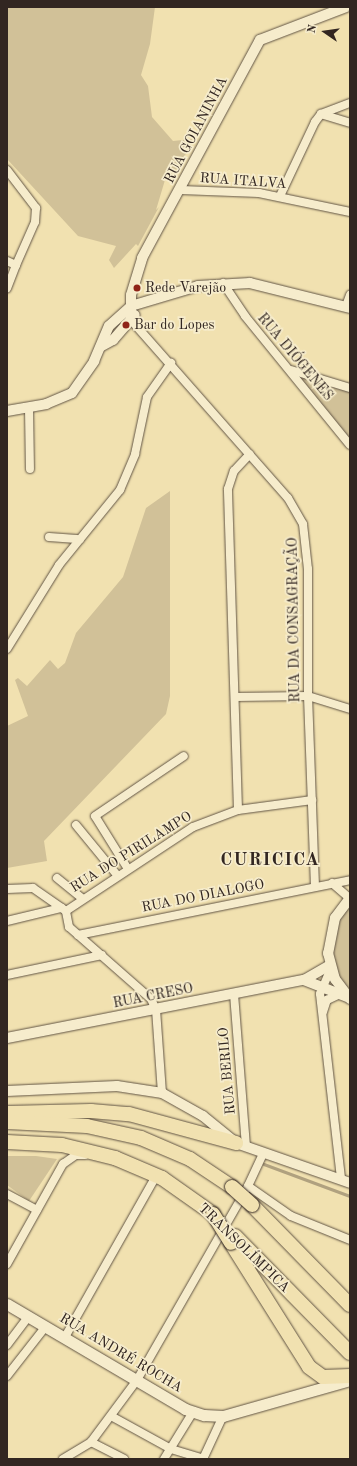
<!DOCTYPE html>
<html>
<head>
<meta charset="utf-8">
<style>
  body { margin:0 }
  #map { position:relative; width:357px; height:1466px; overflow:hidden; background:#f1e1b0; font-family:"Old Standard TT",serif }
  div>[style] { position:absolute }
  .green>* { inset:0; background:#d1c198 }
  .stream>* { height:2.5px; margin:-1.25px; padding:0 1.25px; transform-origin:1.25px; border-radius:1.25px; background:#b0a17f }
  .roads { filter:drop-shadow(0 0 1px #625545) drop-shadow(0 0 1px #625545) }
  .minor>* { height:8px; margin:-4px; padding:0 4px; transform-origin:4px; border-radius:4px; background:#f6eccc }
  .tertiary>* { height:10px; margin:-5px; padding:0 5px; transform-origin:5px; border-radius:5px; background:#f6eccc }
  .secondary>* { height:11px; margin:-5.5px; padding:0 5.5px; transform-origin:5.5px; border-radius:5.5px; background:#f6eccc }
  .motorway>* { height:14px; margin:-7px; padding:0 7px; transform-origin:7px; border-radius:7px; background:#f1e1b0 }
  .bridges { filter:drop-shadow(0 0 1px #322621) drop-shadow(0 0 1px #322621) }
  .motorway-bridge>* { height:14px; margin:-7px; padding:0 7px; transform-origin:7px; border-radius:7px; background:#f1e1b0 }
  .dots>* { width:11px; height:11px; translate:-50% -50%; box-sizing:border-box; border:2px solid #f6eccc; border-radius:50% }
  span { translate:-50% -50%; white-space:nowrap; text-align:center; line-height:1.15; -webkit-text-stroke:3.5px #f6eccc; paint-order:stroke }
  .street-label { font-size:14px; color:#322621 }
  .poi-label { font-size:14px; color:#322621 }
  .left { translate:0 -50%; text-align:left }
  .district-label { font-size:18px; color:#322621; font-weight:700; letter-spacing:1px }
  .frame { position:absolute; inset:0; border:8px solid #322621; pointer-events:none }
  .north { position:absolute; left:305px; top:12px; width:40px; height:40px; -webkit-text-stroke:3px #f6eccc; paint-order:stroke; rotate:283deg; font-size:11px; font-weight:700; line-height:16px; text-align:center; color:#322621 }
  .north::after { content:''; display:block; margin:auto; width:14px; height:18px; background:#322621; clip-path:polygon(50% 0,100% 100%,50% 72%,0 100%) }
</style>
</head>
<body>
<div id="map">
  <div class="green">
    <i style="clip-path:polygon(7px 7px,155px 7px,150px 44px,141px 75px,148px 86px,152px 117px,173px 141px,192px 139px,181px 165px,165px 180px,156px 210px,159px 207px,138px 246px,136px 244px,114px 268px,109px 260px,116px 246px,78px 236px,7px 159px)"></i>
    <i style="clip-path:polygon(290px 369px,350px 388px,350px 448px)"></i>
    <i style="clip-path:polygon(170px 491px,170px 696px,166px 714px,44px 841px,47px 861px,7px 868px,7px 726px,28px 716px,15px 680px,18px 678px,27px 686px,50px 660px,58px 669px,65px 663px,76px 633px,123px 577px,146px 508px)"></i>
    <i style="clip-path:polygon(350px 901px,350px 995px,332px 967px,334px 925px)"></i>
    <i style="clip-path:polygon(7px 1156px,36px 1156px,57px 1159px,29px 1201px,7px 1185px)"></i>
  </div>
  <div class="stream">
    <i style="left:264px;top:1164px;width:92px;rotate:20.4deg"></i>
  </div>
  <div class="roads">
    <div class="minor">
      <i style="left:321px;top:114px;width:30px;rotate:17deg"></i>
      <i style="left:7px;top:170px;width:48px;rotate:52.7deg"></i>
      <i style="left:36px;top:208px;width:14px;rotate:94deg"></i>
      <i style="left:35px;top:222px;width:47px;rotate:113.8deg"></i>
      <i style="left:181px;top:190px;width:78px;rotate:2.2deg"></i>
      <i style="left:259px;top:193px;width:93px;rotate:11.8deg"></i>
      <i style="left:280px;top:196px;width:82px;rotate:-64.7deg"></i>
      <i style="left:315px;top:122px;width:10px;rotate:-53deg"></i>
      <i style="left:321px;top:114px;width:31px;rotate:-21deg"></i>
      <i style="left:7px;top:261px;width:10px;rotate:24deg"></i>
      <i style="left:16px;top:265px;width:25px;rotate:111deg"></i>
      <i style="left:223px;top:283px;width:40px;rotate:56deg"></i>
      <i style="left:245px;top:316px;width:166px;rotate:50.9deg"></i>
      <i style="left:346px;top:306px;width:12px;rotate:-70deg"></i>
      <i style="left:131px;top:320px;width:237px;rotate:48.6deg"></i>
      <i style="left:288px;top:498px;width:30px;rotate:60deg"></i>
      <i style="left:303px;top:524px;width:45px;rotate:83.7deg"></i>
      <i style="left:308px;top:569px;width:127px;rotate:90deg"></i>
      <i style="left:308px;top:696px;width:191px;rotate:87.9deg"></i>
      <i style="left:291px;top:370px;width:62px;rotate:17deg"></i>
      <i style="left:29px;top:408px;width:61px;rotate:89.1deg"></i>
      <i style="left:49px;top:537px;width:31px;rotate:4deg"></i>
      <i style="left:7px;top:649px;width:99px;rotate:-58.2deg"></i>
      <i style="left:59px;top:565px;width:97px;rotate:-50.9deg"></i>
      <i style="left:120px;top:490px;width:39px;rotate:-67deg"></i>
      <i style="left:135px;top:454px;width:58px;rotate:-78.1deg"></i>
      <i style="left:147px;top:397px;width:42px;rotate:-54.8deg"></i>
      <i style="left:236px;top:697px;width:72px;rotate:-0.8deg"></i>
      <i style="left:308px;top:696px;width:44px;rotate:17.2deg"></i>
      <i style="left:238px;top:810px;width:321px;rotate:-91.8deg"></i>
      <i style="left:228px;top:489px;width:19px;rotate:-72deg"></i>
      <i style="left:234px;top:471px;width:23px;rotate:-47deg"></i>
      <i style="left:76px;top:825px;width:65px;rotate:50.6deg"></i>
      <i style="left:128px;top:869px;width:62px;rotate:-121.9deg"></i>
      <i style="left:95px;top:816px;width:107px;rotate:-34deg"></i>
      <i style="left:57px;top:878px;width:32px;rotate:39deg"></i>
      <i style="left:332px;top:883px;width:23px;rotate:41deg"></i>
      <i style="left:7px;top:889px;width:26px;rotate:-2deg"></i>
      <i style="left:33px;top:888px;width:40px;rotate:34.9deg"></i>
      <i style="left:7px;top:921px;width:56px;rotate:-13.5deg"></i>
      <i style="left:78px;top:935px;width:278px;rotate:-11.4deg"></i>
      <i style="left:331px;top:968px;width:28px;rotate:113deg"></i>
      <i style="left:320px;top:994px;width:186px;rotate:83.5deg"></i>
      <i style="left:7px;top:975px;width:97px;rotate:-11.9deg"></i>
      <i style="left:234px;top:994px;width:153px;rotate:85.5deg"></i>
      <i style="left:323px;top:1012px;width:13px;rotate:-72deg"></i>
      <i style="left:327px;top:1000px;width:14px;rotate:-25deg"></i>
      <i style="left:162px;top:1093px;width:83px;rotate:-94.1deg"></i>
      <i style="left:156px;top:1010px;width:12px;rotate:-114deg"></i>
      <i style="left:151px;top:999px;width:109px;rotate:-138.7deg"></i>
      <i style="left:69px;top:927px;width:16px;rotate:-101deg"></i>
      <i style="left:66px;top:911px;width:152px;rotate:-33.5deg"></i>
      <i style="left:193px;top:827px;width:48px;rotate:-20.7deg"></i>
      <i style="left:238px;top:810px;width:75px;rotate:-7.7deg"></i>
      <i style="left:248px;top:1186px;width:52px;rotate:34.9deg"></i>
      <i style="left:291px;top:1216px;width:64px;rotate:22.1deg"></i>
      <i style="left:7px;top:1194px;width:34px;rotate:28deg"></i>
      <i style="left:7px;top:1264px;width:115px;rotate:-60.8deg"></i>
      <i style="left:63px;top:1164px;width:16px;rotate:-35deg"></i>
      <i style="left:76px;top:1155px;width:9px"></i>
      <i style="left:65px;top:1337px;width:180px;rotate:-60.5deg"></i>
      <i style="left:7px;top:1345px;width:36px;rotate:-53deg"></i>
      <i style="left:7px;top:1376px;width:63px;rotate:-52deg"></i>
      <i style="left:111px;top:1416px;width:68px;rotate:28.8deg"></i>
      <i style="left:171px;top:1449px;width:34px;rotate:17deg"></i>
      <i style="left:91px;top:1442px;width:37px;rotate:27deg"></i>
      <i style="left:63px;top:1459px;width:33px;rotate:-31deg"></i>
      <i style="left:91px;top:1442px;width:77px;rotate:-53.4deg"></i>
      <i style="left:137px;top:1380px;width:224px;rotate:-60.2deg"></i>
      <i style="left:248px;top:1186px;width:35px;rotate:-65deg"></i>
      <i style="left:164px;top:1459px;width:55px;rotate:-58.3deg"></i>
      <i style="left:203px;top:1459px;width:47px;rotate:-65.1deg"></i>
    </div>
    <div class="tertiary">
      <i style="left:131px;top:320px;width:25px;rotate:-90deg"></i>
      <i style="left:131px;top:295px;width:39px;rotate:-73deg"></i>
      <i style="left:142px;top:258px;width:248px;rotate:-61.6deg"></i>
      <i style="left:260px;top:40px;width:92px;rotate:-21deg"></i>
      <i style="left:102px;top:346px;width:13px;rotate:-29deg"></i>
      <i style="left:113px;top:340px;width:33px;rotate:-49deg"></i>
      <i style="left:7px;top:411px;width:40px;rotate:-10deg"></i>
      <i style="left:46px;top:404px;width:28px;rotate:-23deg"></i>
      <i style="left:72px;top:393px;width:39px;rotate:-55deg"></i>
      <i style="left:94px;top:361px;width:38px;rotate:-67deg"></i>
      <i style="left:109px;top:326px;width:30px;rotate:-42deg"></i>
      <i style="left:131px;top:306px;width:70px;rotate:-16.6deg"></i>
      <i style="left:198px;top:286px;width:52px;rotate:-3.3deg"></i>
      <i style="left:250px;top:283px;width:103px;rotate:14deg"></i>
      <i style="left:350px;top:898px;width:25px;rotate:127deg"></i>
      <i style="left:335px;top:918px;width:36px;rotate:101deg"></i>
      <i style="left:328px;top:953px;width:27px;rotate:75deg"></i>
      <i style="left:335px;top:979px;width:25px;rotate:53deg"></i>
      <i style="left:304px;top:980px;width:46px;rotate:21.6deg"></i>
      <i style="left:7px;top:1038px;width:303px;rotate:-11.1deg"></i>
      <i style="left:304px;top:980px;width:30px;rotate:-30deg"></i>
      <i style="left:7px;top:1091px;width:110px;rotate:-2.6deg"></i>
      <i style="left:117px;top:1086px;width:46px;rotate:8.8deg"></i>
      <i style="left:162px;top:1093px;width:47px;rotate:29.3deg"></i>
      <i style="left:203px;top:1116px;width:43px;rotate:39.3deg"></i>
      <i style="left:236px;top:1143px;width:121px;rotate:19.3deg"></i>
    </div>
    <div class="secondary">
      <i style="left:7px;top:1304px;width:207px;rotate:30.5deg"></i>
      <i style="left:185px;top:1409px;width:20px;rotate:18deg"></i>
      <i style="left:204px;top:1415px;width:19px;rotate:3deg"></i>
      <i style="left:223px;top:1416px;width:132px;rotate:-15.8deg"></i>
    </div>
    <div class="motorway">
      <i style="left:8px;top:1113px;width:83px;rotate:-1.4deg"></i>
      <i style="left:91px;top:1111px;width:38px;rotate:5deg"></i>
      <i style="left:129px;top:1114px;width:111px;rotate:15.2deg"></i>
      <i style="left:7px;top:1122px;width:80px;rotate:2.9deg"></i>
      <i style="left:87px;top:1126px;width:55px;rotate:12.5deg"></i>
      <i style="left:141px;top:1138px;width:53px;rotate:23.2deg"></i>
      <i style="left:190px;top:1159px;width:50px;rotate:33.7deg"></i>
      <i style="left:7px;top:1142px;width:55px;rotate:3.1deg"></i>
      <i style="left:62px;top:1145px;width:55px;rotate:13.8deg"></i>
      <i style="left:115px;top:1158px;width:51px;rotate:23.1deg"></i>
      <i style="left:162px;top:1178px;width:62px;rotate:35.2deg"></i>
      <i style="left:252px;top:1205px;width:140px;rotate:45.6deg"></i>
      <i style="left:235px;top:1236px;width:164px;rotate:45.5deg"></i>
      <i style="left:231px;top:1243px;width:146px;rotate:57.8deg"></i>
      <i style="left:309px;top:1367px;width:17px;rotate:36deg"></i>
      <i style="left:323px;top:1377px;width:27px;rotate:-2deg"></i>
    </div>
  </div>
  <div class="bridges">
    <div class="motorway-bridge">
      <i style="left:232px;top:1187px;width:27px;rotate:42deg"></i>
      <i style="left:213px;top:1214px;width:34px;rotate:58deg"></i>
    </div>
  </div>
  <div class="dots">
    <i style="left:137px;top:288px;background:#8f2418"></i>
    <i style="left:126px;top:325px;background:#8f2418"></i>
  </div>
  <div class="street-label">
    <span style="left:196px;top:130px;rotate:-62deg">RUA GOIANINHA</span>
    <span style="left:243px;top:181px;rotate:4deg">RUA ITALVA</span>
    <span style="left:295px;top:357px;rotate:50deg">RUA DIÓGENES</span>
    <span style="left:294px;top:620px;rotate:-91deg">RUA DA CONSAGRAÇÃO</span>
    <span style="left:131px;top:852px;rotate:-32deg">RUA DO PIRILAMPO</span>
    <span style="left:203px;top:896px;rotate:-11deg">RUA DO DIALOGO</span>
    <span style="left:153px;top:996px;rotate:-11deg">RUA CRESO</span>
    <span style="left:227px;top:1071px;rotate:-95deg">RUA BERILO</span>
    <span style="left:244px;top:1248px;rotate:44deg">TRANSOLÍMPICA</span>
    <span style="left:121px;top:1353px;rotate:31deg">RUA ANDRÉ ROCHA</span>
  </div>
  <div class="poi-label">
    <span class="left" style="left:145px;top:288px">Rede Varejão</span>
    <span class="left" style="left:134px;top:325px">Bar do Lopes</span>
  </div>
  <div class="district-label">
    <span style="left:270px;top:860px">CURICICA</span>
  </div>
  <div class="frame"></div>
  <div class="north">N</div>
</div>
</body>
</html>
